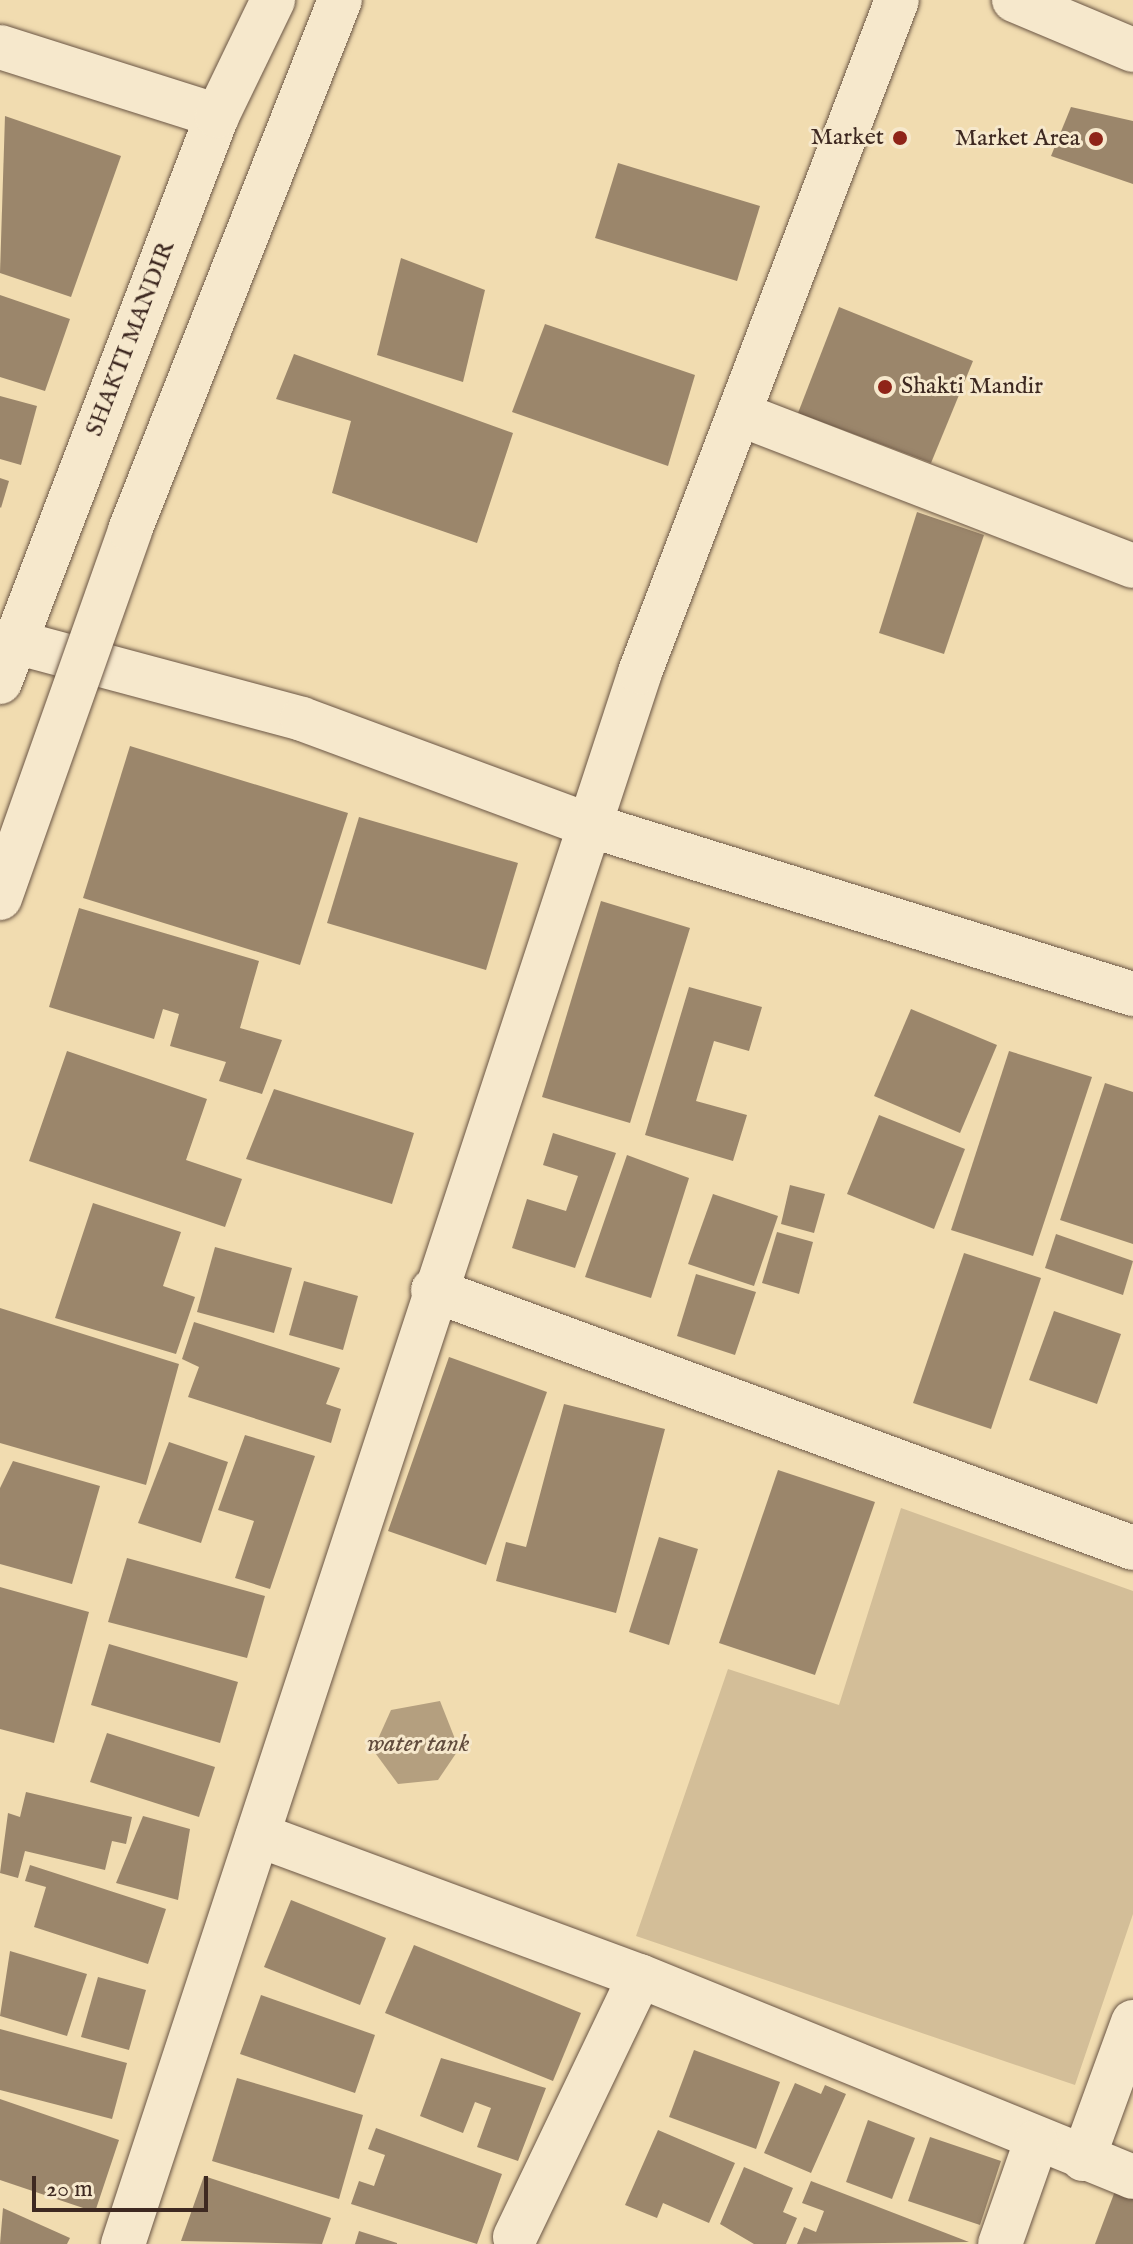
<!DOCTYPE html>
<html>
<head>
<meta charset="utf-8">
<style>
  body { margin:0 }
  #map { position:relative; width:1133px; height:2244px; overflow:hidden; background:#f1dcb0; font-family:"IM FELL English",serif }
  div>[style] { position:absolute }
  .green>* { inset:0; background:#d3be98 }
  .water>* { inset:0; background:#b49f7f }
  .building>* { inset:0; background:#9b866b }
  .roads { filter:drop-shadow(0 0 2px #6b5645) drop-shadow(0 0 2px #6b5645) }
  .minor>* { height:44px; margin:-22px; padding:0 22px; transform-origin:22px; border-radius:22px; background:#f6e8cc }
  .tertiary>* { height:44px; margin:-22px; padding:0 22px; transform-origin:22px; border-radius:22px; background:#f6e8cc }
  .bridges { filter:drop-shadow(0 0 2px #6b5645) drop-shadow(0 0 2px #6b5645) }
  .tertiary-bridge>* { height:44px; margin:-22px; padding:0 22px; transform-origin:22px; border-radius:22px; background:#f6e8cc }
  .dots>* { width:22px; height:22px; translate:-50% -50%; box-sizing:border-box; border:4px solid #f6e8cc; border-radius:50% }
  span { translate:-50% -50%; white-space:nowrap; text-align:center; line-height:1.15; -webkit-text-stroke:6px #f6e8cc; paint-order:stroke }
  .poi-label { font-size:24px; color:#3e2921 }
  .right { translate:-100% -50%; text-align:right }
  .left { translate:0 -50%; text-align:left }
  .street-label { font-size:24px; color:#3e2921 }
  .water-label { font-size:26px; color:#614c3d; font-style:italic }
  .scale { position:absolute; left:32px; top:2176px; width:176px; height:36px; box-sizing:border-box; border:4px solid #3e2921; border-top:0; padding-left:10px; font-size:24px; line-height:28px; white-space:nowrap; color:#3e2921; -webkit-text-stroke:6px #f6e8cc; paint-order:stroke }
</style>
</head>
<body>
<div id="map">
  <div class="green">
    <i style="clip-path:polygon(901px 1508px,1133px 1591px,1133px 1914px,1075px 2085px,636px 1936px,728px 1669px,839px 1705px)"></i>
  </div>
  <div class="water">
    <i style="clip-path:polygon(440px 1701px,459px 1749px,438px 1780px,398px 1784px,373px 1750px,391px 1710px)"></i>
  </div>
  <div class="building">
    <i style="clip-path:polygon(1071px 107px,1133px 121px,1133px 184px,1051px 156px)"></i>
    <i style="clip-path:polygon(5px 116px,121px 156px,71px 297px,0 273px)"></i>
    <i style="clip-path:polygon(618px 163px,760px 206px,737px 281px,595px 238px)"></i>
    <i style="clip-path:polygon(401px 258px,485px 290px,463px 382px,377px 355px)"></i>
    <i style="clip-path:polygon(0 295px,70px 319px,45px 391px,0 377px)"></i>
    <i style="clip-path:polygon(839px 307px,973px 361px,931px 463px,798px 413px)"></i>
    <i style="clip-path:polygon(545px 324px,695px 375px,668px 466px,512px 412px)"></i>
    <i style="clip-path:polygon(294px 354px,513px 433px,477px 543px,332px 493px,351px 421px,276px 399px)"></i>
    <i style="clip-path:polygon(0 396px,37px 406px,21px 465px,0 459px)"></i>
    <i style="clip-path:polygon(0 478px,9px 481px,1px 508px,0 507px)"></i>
    <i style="clip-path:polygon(917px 512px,984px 535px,944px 654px,879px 633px)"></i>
    <i style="clip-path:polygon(130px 746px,348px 813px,300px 965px,83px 898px)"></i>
    <i style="clip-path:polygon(359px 817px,518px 863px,486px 970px,327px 923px)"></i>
    <i style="clip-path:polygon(601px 901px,690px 928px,630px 1123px,542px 1097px)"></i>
    <i style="clip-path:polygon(79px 908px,259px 961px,240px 1028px,282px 1040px,262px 1094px,219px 1081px,226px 1062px,170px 1046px,179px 1014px,163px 1009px,154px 1039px,49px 1007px)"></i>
    <i style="clip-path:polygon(689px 987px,762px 1007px,749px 1051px,714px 1041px,696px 1101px,747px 1115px,733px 1161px,645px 1135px)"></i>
    <i style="clip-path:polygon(911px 1009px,997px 1045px,960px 1133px,874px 1096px)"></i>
    <i style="clip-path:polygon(67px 1051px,207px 1099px,186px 1160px,242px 1179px,225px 1227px,29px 1161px)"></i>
    <i style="clip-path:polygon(1009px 1051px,1092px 1077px,1033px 1256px,951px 1230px)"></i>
    <i style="clip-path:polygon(1105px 1083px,1133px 1092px,1133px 1244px,1060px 1220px)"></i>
    <i style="clip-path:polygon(274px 1089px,414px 1133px,392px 1204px,246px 1159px)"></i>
    <i style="clip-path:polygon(879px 1115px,965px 1149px,934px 1229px,847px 1194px)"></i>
    <i style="clip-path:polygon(553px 1133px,616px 1153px,575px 1268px,512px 1248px,527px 1199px,566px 1211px,578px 1176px,543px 1165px)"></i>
    <i style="clip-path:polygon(627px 1155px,689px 1178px,651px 1298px,585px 1277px)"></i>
    <i style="clip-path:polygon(790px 1185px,825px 1194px,814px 1233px,781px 1224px)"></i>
    <i style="clip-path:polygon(713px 1194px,778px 1216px,754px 1286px,688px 1264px)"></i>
    <i style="clip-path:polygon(93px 1203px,181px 1232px,163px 1286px,195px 1297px,176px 1354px,55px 1318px)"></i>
    <i style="clip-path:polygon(777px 1232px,813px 1242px,799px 1294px,762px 1283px)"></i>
    <i style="clip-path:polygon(1056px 1234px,1133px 1261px,1123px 1295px,1045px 1268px)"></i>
    <i style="clip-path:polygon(215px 1247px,292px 1268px,274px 1333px,197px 1312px)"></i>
    <i style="clip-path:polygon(964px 1253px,1041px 1278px,991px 1429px,913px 1403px)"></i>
    <i style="clip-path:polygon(696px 1274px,756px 1292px,735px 1355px,677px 1336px)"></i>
    <i style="clip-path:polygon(304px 1281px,358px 1296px,343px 1350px,289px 1335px)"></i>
    <i style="clip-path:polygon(0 1308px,179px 1364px,146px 1485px,0 1443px)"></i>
    <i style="clip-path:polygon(1054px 1311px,1121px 1334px,1097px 1404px,1029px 1380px)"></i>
    <i style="clip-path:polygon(194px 1322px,340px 1368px,326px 1404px,341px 1409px,331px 1443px,188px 1397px,199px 1367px,182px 1359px)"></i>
    <i style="clip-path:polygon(449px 1357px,547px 1392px,486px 1565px,388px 1531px)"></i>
    <i style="clip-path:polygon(564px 1404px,665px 1429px,616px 1613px,496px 1581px,506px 1542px,526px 1547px)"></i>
    <i style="clip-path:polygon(245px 1435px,315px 1456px,270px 1589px,235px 1578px,254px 1521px,218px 1510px)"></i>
    <i style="clip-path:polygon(169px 1442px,228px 1462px,201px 1543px,138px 1523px)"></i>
    <i style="clip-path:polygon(13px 1461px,100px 1486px,72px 1584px,0 1564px,0 1488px)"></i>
    <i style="clip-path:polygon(778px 1470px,875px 1502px,815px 1675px,719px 1643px)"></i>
    <i style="clip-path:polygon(659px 1537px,698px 1549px,669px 1645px,629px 1632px)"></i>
    <i style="clip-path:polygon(127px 1558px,265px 1596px,247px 1658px,108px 1622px)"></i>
    <i style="clip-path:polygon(0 1587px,89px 1612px,54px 1743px,0 1729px)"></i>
    <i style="clip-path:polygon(109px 1644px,238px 1682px,220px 1743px,91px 1705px)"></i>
    <i style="clip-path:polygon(107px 1733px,215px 1767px,199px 1817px,90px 1782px)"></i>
    <i style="clip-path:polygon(26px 1792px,132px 1817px,126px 1844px,112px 1841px,105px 1870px,25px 1851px,18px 1878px,0 1873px,8px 1813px,20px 1817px)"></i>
    <i style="clip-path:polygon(143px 1816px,190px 1829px,178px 1900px,116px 1883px)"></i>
    <i style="clip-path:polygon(30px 1865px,166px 1909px,148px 1964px,34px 1927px,46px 1887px,25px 1881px)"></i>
    <i style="clip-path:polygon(291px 1900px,386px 1938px,360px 2005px,264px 1967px)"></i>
    <i style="clip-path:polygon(414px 1945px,581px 2013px,553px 2081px,385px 2013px)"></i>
    <i style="clip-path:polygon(10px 1951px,87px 1974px,67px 2036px,0 2016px)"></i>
    <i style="clip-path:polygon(98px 1977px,146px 1990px,129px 2050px,81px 2037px)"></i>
    <i style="clip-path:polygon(261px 1995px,375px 2035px,355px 2093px,240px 2054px)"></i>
    <i style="clip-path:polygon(0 2029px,127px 2063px,112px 2119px,0 2090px)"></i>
    <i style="clip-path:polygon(694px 2050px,780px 2082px,756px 2149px,669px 2117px)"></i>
    <i style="clip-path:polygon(441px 2058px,546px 2088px,518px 2161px,477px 2147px,491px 2108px,475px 2102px,463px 2133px,420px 2116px)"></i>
    <i style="clip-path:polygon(237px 2078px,363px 2115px,339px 2199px,212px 2161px)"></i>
    <i style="clip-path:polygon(795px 2083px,821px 2094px,825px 2085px,846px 2094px,811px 2173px,764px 2153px)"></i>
    <i style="clip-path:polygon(0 2099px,119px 2140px,95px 2212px,0 2180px)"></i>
    <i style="clip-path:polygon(868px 2120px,915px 2138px,892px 2199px,846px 2182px)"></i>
    <i style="clip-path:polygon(376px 2128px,502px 2174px,477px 2244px,351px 2204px,359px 2181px,374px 2186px,385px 2155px,368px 2149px)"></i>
    <i style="clip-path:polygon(658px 2130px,735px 2163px,709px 2223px,663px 2203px,657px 2218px,625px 2205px)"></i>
    <i style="clip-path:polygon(930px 2137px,1001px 2161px,980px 2225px,908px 2201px)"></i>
    <i style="clip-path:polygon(744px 2167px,793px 2188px,783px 2212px,797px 2218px,786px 2244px,754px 2244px,720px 2224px)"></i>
    <i style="clip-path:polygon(204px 2176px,331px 2218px,322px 2244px,181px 2241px)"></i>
    <i style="clip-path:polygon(811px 2181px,969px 2242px,797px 2244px,804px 2227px,816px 2232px,824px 2211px,802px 2203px)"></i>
    <i style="clip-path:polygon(1115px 2191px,1133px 2199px,1133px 2244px,1095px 2244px)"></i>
    <i style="clip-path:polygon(3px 2208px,70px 2238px,67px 2244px,0 2244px)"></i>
    <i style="clip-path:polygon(359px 2231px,397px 2243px,397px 2244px,355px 2244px)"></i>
  </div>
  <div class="roads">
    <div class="minor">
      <i style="left:0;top:47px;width:228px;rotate:17.6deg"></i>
      <i style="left:739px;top:414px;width:422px;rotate:21.1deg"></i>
      <i style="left:15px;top:642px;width:297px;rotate:15deg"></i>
      <i style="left:302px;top:719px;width:306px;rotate:20.3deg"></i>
      <i style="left:589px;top:825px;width:570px;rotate:17.26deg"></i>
      <i style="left:0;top:682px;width:606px;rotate:-69.02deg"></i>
      <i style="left:217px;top:116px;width:129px;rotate:-64.2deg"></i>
      <i style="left:433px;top:1290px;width:746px;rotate:20.23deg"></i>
      <i style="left:258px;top:1835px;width:407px;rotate:20.3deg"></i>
      <i style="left:640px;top:1976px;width:532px;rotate:22.18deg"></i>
      <i style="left:1083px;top:2159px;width:146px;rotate:-69.9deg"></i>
      <i style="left:515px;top:2237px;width:289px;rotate:-64.4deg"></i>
      <i style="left:123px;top:2244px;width:1655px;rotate:-71.79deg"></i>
      <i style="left:640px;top:672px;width:719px;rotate:-69.07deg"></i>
      <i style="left:1000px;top:2244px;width:108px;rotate:-70.6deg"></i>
    </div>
    <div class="tertiary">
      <i style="left:1014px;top:0;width:129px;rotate:22.8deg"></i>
    </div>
  </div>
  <div class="bridges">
    <div class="tertiary-bridge">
      <i style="left:0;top:898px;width:390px;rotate:-70.5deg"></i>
      <i style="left:130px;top:530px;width:570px;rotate:-68.39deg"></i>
    </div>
  </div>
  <div class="dots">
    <i style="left:900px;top:138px;background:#8f2418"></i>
    <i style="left:1096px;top:139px;background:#8f2418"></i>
    <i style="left:885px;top:387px;background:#8f2418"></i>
  </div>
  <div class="poi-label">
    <span class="right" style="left:884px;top:138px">Market</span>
    <span class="right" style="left:1080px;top:139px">Market Area</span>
    <span class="left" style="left:901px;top:387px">Shakti Mandir</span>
  </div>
  <div class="street-label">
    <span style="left:131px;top:339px;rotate:-69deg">SHAKTI MANDIR</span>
  </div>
  <div class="water-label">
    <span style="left:418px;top:1744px">water tank</span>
  </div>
  <div class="scale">20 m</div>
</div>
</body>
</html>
